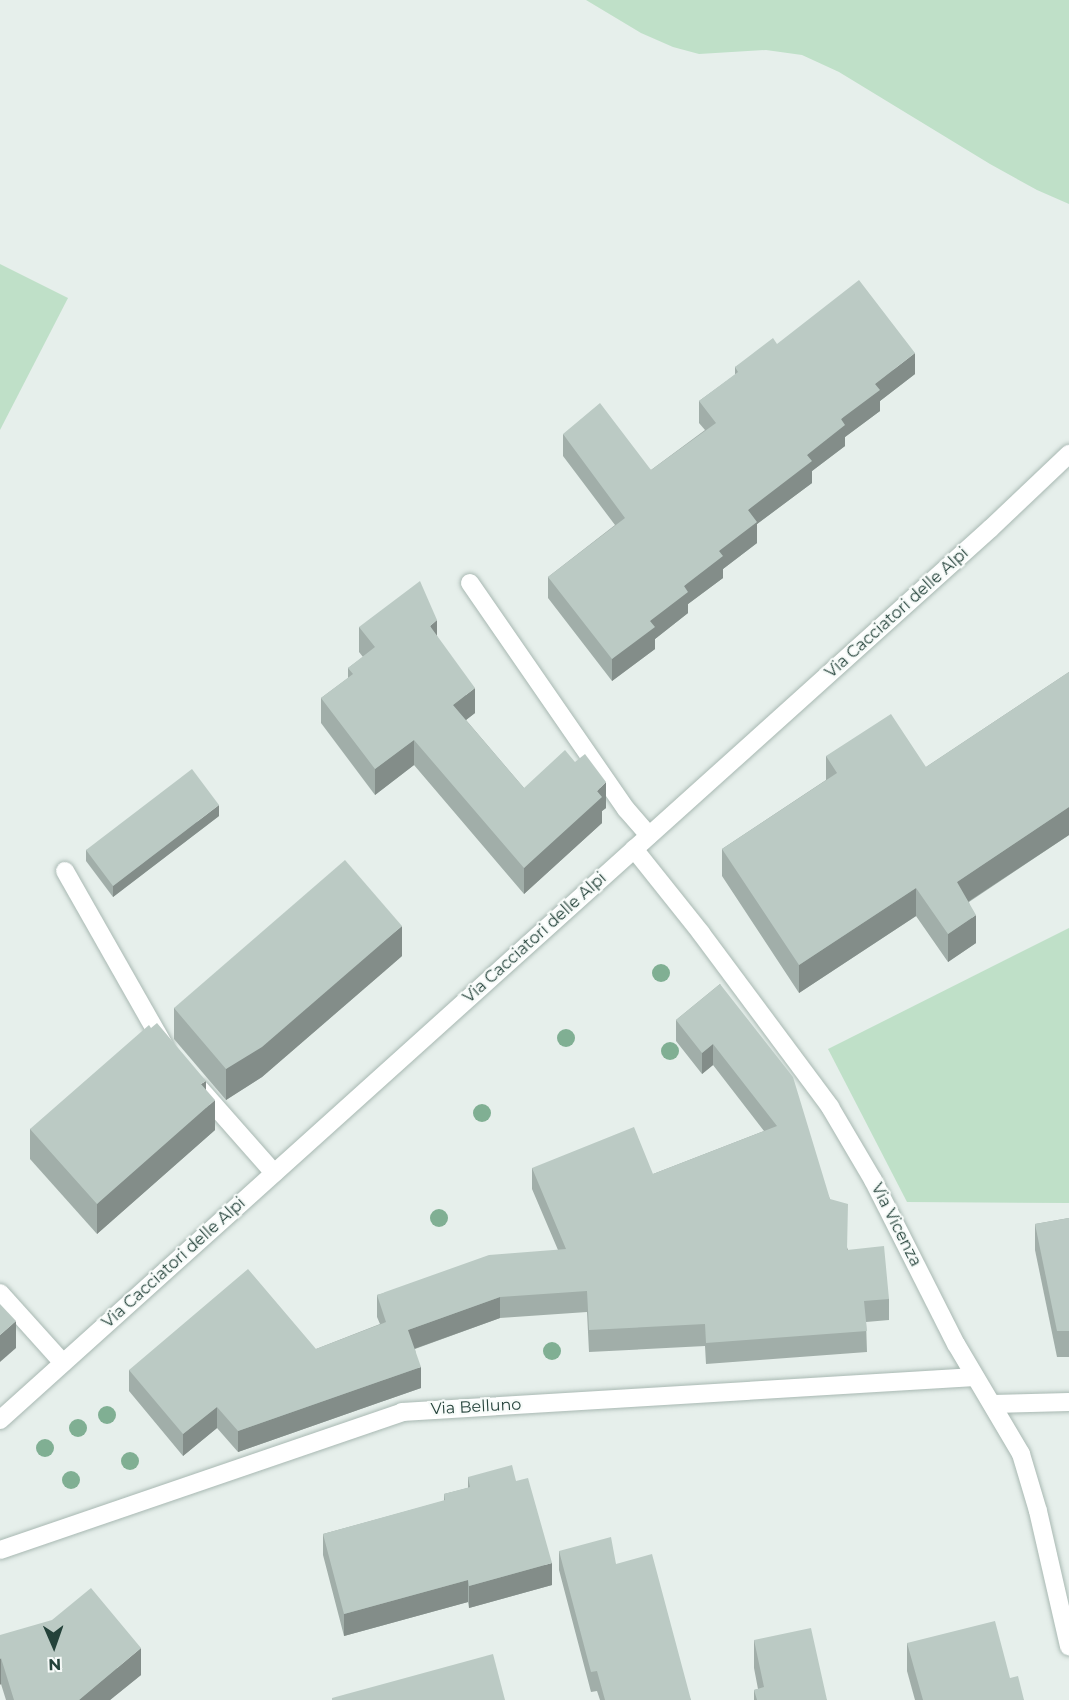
<!DOCTYPE html>
<html>
<head>
<meta charset="utf-8">
<style>
  body { margin:0 }
  #map { position:relative; width:1069px; height:1700px; overflow:hidden; background:#e6efeb; font-family:Montserrat,sans-serif }
  div>[style] { position:absolute }
  .green>* { inset:0; background:#bfe0c8 }
  .roads { filter:drop-shadow(0 0 2px #a8b8b2) drop-shadow(0 0 2px #a8b8b2) }
  .lane>* { height:18px; margin:-9px; padding:0 9px; transform-origin:9px; border-radius:9px; background:#fff }
  .street>* { height:18px; margin:-9px; padding:0 9px; transform-origin:9px; border-radius:9px; background:#fff }
  .secondary>* { height:18px; margin:-9px; padding:0 9px; transform-origin:9px; border-radius:9px; background:#fff }
  .trees>* { width:18px; height:18px; margin:-9px; border-radius:50%; background:#80af93 }
  .wall>* { inset:0; background:#a1aea9 }
  .shaded-wall>* { inset:0; background:#838d89 }
  .building>* { inset:0; background:#bbcac4 }
  span { translate:-50% -50%; white-space:nowrap; text-align:center; line-height:1.15; -webkit-text-stroke:4.5px #f7fbf9; paint-order:stroke }
  .street-label { font-size:16px; color:#24423a }
  .north { position:absolute; left:24px; top:1616px; width:60px; height:60px; -webkit-text-stroke:4px #f7fbf9; paint-order:stroke; rotate:178deg; font-size:16px; font-weight:700; line-height:24px; text-align:center; color:#24423a }
  .north::after { content:''; display:block; margin:auto; width:21px; height:27px; background:#24423a; clip-path:polygon(50% 0,100% 100%,50% 72%,0 100%) }
</style>
</head>
<body>
<div id="map">
  <div class="green">
    <i style="clip-path:polygon(586px 0,1069px 0,1069px 204px,1037px 190px,990px 164px,839px 72px,802px 55px,766px 50px,699px 54px,673px 47px,641px 33px)"></i>
    <i style="clip-path:polygon(0 264px,68px 298px,0 430px)"></i>
    <i style="clip-path:polygon(1069px 928px,1069px 1203px,907px 1202px,828px 1049px)"></i>
  </div>
  <div class="roads">
    <div class="lane">
      <i style="left:470px;top:583px;width:275px;rotate:55.4deg"></i>
      <i style="left:626px;top:809px;width:35px;rotate:49deg"></i>
      <i style="left:65px;top:871px;width:202px;rotate:60.4deg"></i>
      <i style="left:200px;top:1089px;width:112px;rotate:48.6deg"></i>
    </div>
    <div class="street">
      <i style="left:634px;top:849px;width:107px;rotate:51.4deg"></i>
      <i style="left:701px;top:933px;width:217px;rotate:53.4deg"></i>
      <i style="left:830px;top:1107px;width:85px;rotate:59.5deg"></i>
      <i style="left:873px;top:1180px;width:184px;rotate:63.2deg"></i>
      <i style="left:956px;top:1344px;width:128px;rotate:59.4deg"></i>
      <i style="left:1021px;top:1454px;width:59px;rotate:73.4deg"></i>
      <i style="left:1038px;top:1511px;width:139px;rotate:77.1deg"></i>
      <i style="left:0;top:1293px;width:94px;rotate:48deg"></i>
      <i style="left:993px;top:1404px;width:76px;rotate:-1.5deg"></i>
      <i style="left:0;top:1550px;width:425px;rotate:-18.9deg"></i>
      <i style="left:402px;top:1412px;width:574px;rotate:-3.5deg"></i>
    </div>
    <div class="secondary">
      <i style="left:0;top:1420px;width:1333px;rotate:-41.99deg"></i>
      <i style="left:991px;top:528px;width:108px;rotate:-43.5deg"></i>
    </div>
  </div>
  <div class="trees">
    <i style="left:661px;top:973px"></i>
    <i style="left:566px;top:1038px"></i>
    <i style="left:670px;top:1051px"></i>
    <i style="left:482px;top:1113px"></i>
    <i style="left:439px;top:1218px"></i>
    <i style="left:552px;top:1351px"></i>
    <i style="left:107px;top:1415px"></i>
    <i style="left:78px;top:1428px"></i>
    <i style="left:45px;top:1448px"></i>
    <i style="left:130px;top:1461px"></i>
    <i style="left:71px;top:1480px"></i>
  </div>
  <div class="wall">
    <i style="clip-path:polygon(777px 344px,915px 374px,880px 401px,880px 411px,845px 437px,845px 446px,812px 471px,812px 483px,757px 524px,757px 543px,723px 569px,723px 578px,688px 604px,688px 613px,655px 639px,655px 649px,612px 681px,548px 598px,548px 577px,615px 525px,563px 456px,563px 434px,651px 470px,705px 430px,699px 423px,699px 401px,735px 375px,735px 367px)"></i>
    <i style="clip-path:polygon(359px 627px,437px 636px,475px 713px,466px 720px,524px 788px,606px 808px,602px 811px,602px 823px,524px 894px,414px 765px,375px 795px,321px 723px,321px 698px,348px 678px,348px 668px,363px 657px,359px 652px)"></i>
    <i style="clip-path:polygon(1069px 672px,1069px 835px,969px 902px,976px 943px,948px 962px,916px 916px,799px 993px,722px 876px,722px 849px,826px 780px,826px 756px,926px 767px)"></i>
    <i style="clip-path:polygon(219px 816px,113px 897px,86px 861px,86px 850px)"></i>
    <i style="clip-path:polygon(402px 956px,262px 1077px,226px 1100px,174px 1039px,174px 1008px)"></i>
    <i style="clip-path:polygon(720px 984px,830px 1199px,848px 1250px,889px 1299px,889px 1320px,866px 1322px,867px 1352px,706px 1364px,705px 1346px,589px 1352px,587px 1312px,500px 1318px,415px 1349px,421px 1388px,238px 1452px,217px 1428px,183px 1456px,129px 1391px,129px 1370px,316px 1349px,380px 1324px,377px 1317px,377px 1295px,558px 1250px,532px 1189px,532px 1168px,653px 1174px,764px 1131px,713px 1065px,702px 1074px,676px 1041px,676px 1020px)"></i>
    <i style="clip-path:polygon(206px 1090px,215px 1130px,97px 1234px,30px 1159px,30px 1129px)"></i>
    <i style="clip-path:polygon(1069px 1218px,1069px 1357px,1057px 1357px,1035px 1250px,1035px 1224px)"></i>
    <i style="clip-path:polygon(468px 1477px,516px 1481px,552px 1585px,469px 1608px,468px 1602px,344px 1636px,323px 1555px,323px 1534px,444px 1501px,444px 1494px,468px 1488px)"></i>
    <i style="clip-path:polygon(559px 1551px,616px 1564px,691px 1700px,600px 1700px,597px 1691px,591px 1692px,559px 1570px)"></i>
    <i style="clip-path:polygon(0 1635px,141px 1675px,110px 1700px,6px 1700px,1px 1684px)"></i>
    <i style="clip-path:polygon(754px 1640px,827px 1700px,754px 1700px,754px 1690px,758px 1689px,754px 1668px)"></i>
    <i style="clip-path:polygon(907px 1643px,1024px 1700px,915px 1700px,907px 1671px)"></i>
  </div>
  <div class="shaded-wall">
    <i style="clip-path:polygon(915px 353px,915px 374px,880px 401px,880px 411px,845px 437px,845px 446px,812px 471px,812px 483px,757px 524px,757px 543px,723px 569px,723px 578px,688px 604px,688px 613px,655px 639px,655px 649px,612px 681px,612px 659px,719px 551px,748px 510px,807px 455px,875px 384px)"></i>
    <i style="clip-path:polygon(437px 620px,437px 645px,430px 626px)"></i>
    <i style="clip-path:polygon(475px 688px,475px 713px,453px 730px,453px 705px)"></i>
    <i style="clip-path:polygon(414px 740px,414px 765px,375px 795px,375px 769px)"></i>
    <i style="clip-path:polygon(606px 782px,606px 808px,602px 811px,602px 823px,524px 894px,524px 868px,597px 791px)"></i>
    <i style="clip-path:polygon(219px 805px,219px 816px,113px 897px,113px 886px)"></i>
    <i style="clip-path:polygon(1069px 807px,1069px 835px,957px 909px,957px 882px)"></i>
    <i style="clip-path:polygon(916px 888px,916px 916px,799px 993px,799px 965px)"></i>
    <i style="clip-path:polygon(976px 915px,976px 943px,948px 962px,948px 934px)"></i>
    <i style="clip-path:polygon(402px 926px,402px 956px,262px 1077px,226px 1100px,226px 1069px)"></i>
    <i style="clip-path:polygon(713px 1044px,713px 1065px,702px 1074px,702px 1053px)"></i>
    <i style="clip-path:polygon(206px 1081px,206px 1108px,215px 1100px,215px 1130px,97px 1234px,97px 1204px,201px 1084px)"></i>
    <i style="clip-path:polygon(500px 1297px,500px 1318px,408px 1351px,408px 1330px)"></i>
    <i style="clip-path:polygon(16px 1321px,16px 1348px,0 1362px,0 1335px)"></i>
    <i style="clip-path:polygon(421px 1367px,421px 1388px,238px 1452px,238px 1431px)"></i>
    <i style="clip-path:polygon(217px 1407px,217px 1428px,183px 1456px,183px 1434px)"></i>
    <i style="clip-path:polygon(552px 1563px,552px 1585px,469px 1608px,469px 1586px)"></i>
    <i style="clip-path:polygon(468px 1580px,468px 1602px,344px 1636px,344px 1614px)"></i>
    <i style="clip-path:polygon(141px 1648px,141px 1675px,110px 1700px,79px 1700px)"></i>
    <i style="clip-path:polygon(1px 1658px,1px 1684px,0 1685px,0 1659px)"></i>
  </div>
  <div class="building">
    <i style="clip-path:polygon(859px 280px,915px 353px,875px 384px,880px 390px,841px 419px,845px 425px,807px 455px,812px 461px,748px 510px,757px 522px,719px 551px,723px 556px,684px 586px,688px 592px,650px 621px,655px 627px,612px 659px,548px 577px,625px 518px,563px 434px,600px 403px,651px 470px,716px 423px,699px 401px,738px 372px,735px 367px,773px 338px,777px 344px)"></i>
    <i style="clip-path:polygon(420px 581px,437px 620px,430px 626px,475px 688px,453px 705px,524px 788px,565px 750px,575px 762px,585px 754px,606px 782px,597px 791px,602px 797px,524px 868px,414px 740px,375px 769px,321px 698px,353px 674px,348px 668px,375px 647px,359px 627px)"></i>
    <i style="clip-path:polygon(1069px 672px,1069px 807px,957px 882px,976px 915px,948px 934px,916px 888px,799px 965px,722px 849px,837px 773px,826px 756px,891px 714px,926px 767px)"></i>
    <i style="clip-path:polygon(192px 769px,219px 805px,113px 886px,86px 850px)"></i>
    <i style="clip-path:polygon(345px 860px,402px 926px,262px 1047px,226px 1069px,174px 1008px)"></i>
    <i style="clip-path:polygon(720px 984px,793px 1077px,830px 1199px,848px 1204px,847px 1250px,884px 1246px,889px 1299px,864px 1301px,867px 1331px,706px 1343px,705px 1324px,589px 1330px,587px 1291px,500px 1297px,408px 1330px,421px 1367px,238px 1431px,217px 1407px,183px 1434px,129px 1370px,248px 1269px,316px 1349px,386px 1322px,377px 1295px,489px 1255px,566px 1249px,532px 1168px,634px 1127px,653px 1174px,777px 1126px,713px 1044px,702px 1053px,676px 1020px)"></i>
    <i style="clip-path:polygon(157px 1023px,206px 1081px,201px 1084px,215px 1100px,97px 1204px,30px 1129px,149px 1025px,151px 1028px)"></i>
    <i style="clip-path:polygon(1069px 1218px,1069px 1331px,1057px 1331px,1035px 1224px)"></i>
    <i style="clip-path:polygon(0 1304px,16px 1321px,0 1335px)"></i>
    <i style="clip-path:polygon(512px 1465px,516px 1481px,528px 1478px,552px 1563px,469px 1586px,468px 1580px,344px 1614px,323px 1534px,445px 1500px,444px 1494px,470px 1487px,468px 1477px)"></i>
    <i style="clip-path:polygon(611px 1537px,616px 1564px,652px 1554px,691px 1700px,605px 1700px,597px 1671px,591px 1672px,559px 1551px)"></i>
    <i style="clip-path:polygon(91px 1588px,141px 1648px,79px 1700px,14px 1700px,1px 1658px,0 1659px,0 1635px,52px 1620px)"></i>
    <i style="clip-path:polygon(995px 1621px,1010px 1678px,1018px 1676px,1024px 1700px,923px 1700px,907px 1643px)"></i>
    <i style="clip-path:polygon(811px 1628px,827px 1700px,757px 1700px,754px 1690px,764px 1687px,754px 1640px)"></i>
    <i style="clip-path:polygon(493px 1654px,505px 1700px,332px 1700px,332px 1698px)"></i>
  </div>
  <div class="street-label">
    <span style="left:897px;top:613px;rotate:-42deg">Via Cacciatori delle Alpi</span>
    <span style="left:535px;top:938px;rotate:-42deg">Via Cacciatori delle Alpi</span>
    <span style="left:896px;top:1225px;rotate:63deg">Via Vicenza</span>
    <span style="left:174px;top:1263px;rotate:-42deg">Via Cacciatori delle Alpi</span>
    <span style="left:476px;top:1407px;rotate:-3deg">Via Belluno</span>
  </div>
  <div class="north">N</div>
</div>
</body>
</html>
